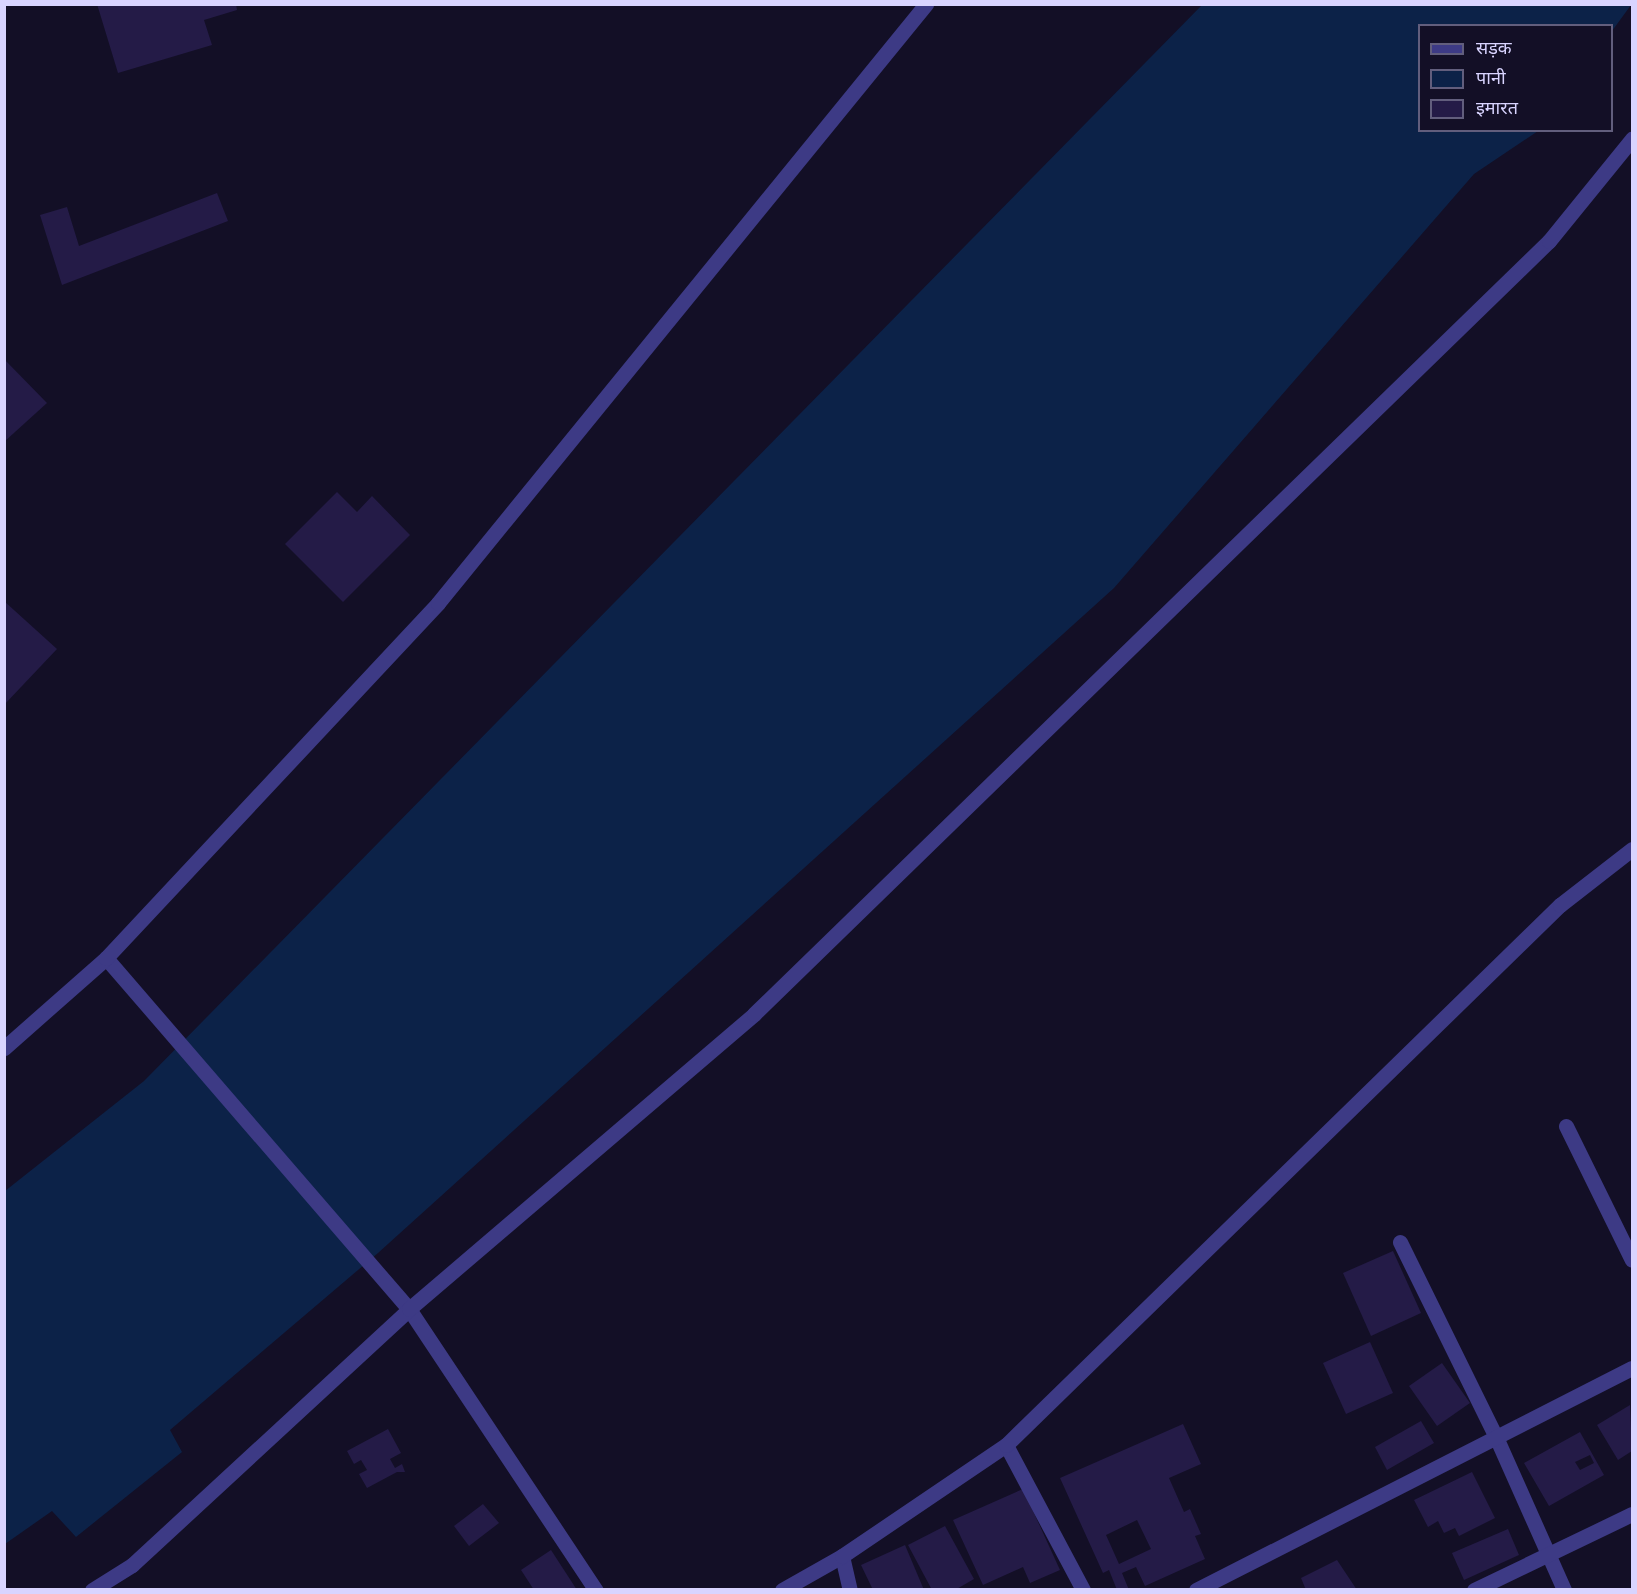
<!DOCTYPE html>
<html>
<head>
<meta charset="utf-8">
<style>
  body { margin:0 }
  #map { position:relative; width:1637px; height:1594px; overflow:hidden; background:#130f26; font-family:Overpass,"Noto Sans Devanagari",sans-serif }
  div>[style] { position:absolute }
  .water>* { inset:0; background:#0c2248 }
  .building>* { inset:0; background:#241b47 }
  .minor>* { height:15px; margin:-7.5px; padding:0 7.5px; transform-origin:7.5px; border-radius:7.5px; background:#3d3a85 }
  .tertiary>* { height:15px; margin:-7.5px; padding:0 7.5px; transform-origin:7.5px; border-radius:7.5px; background:#3d3a85 }
  span { translate:-50% -50%; white-space:nowrap; text-align:center; line-height:1.15; -webkit-text-stroke:6px #130f26; paint-order:stroke }
  .frame { position:absolute; inset:0; border:6px solid #d9d4ff; pointer-events:none }
  .legend { position:absolute; left:1418px; top:24px; width:195px; height:108px; box-sizing:border-box; background:#130f26; border:2px solid #625e7d; margin:0; padding:8px 10px; list-style:none; font-size:18px; color:#d9d4ff }
  .legend li { display:flex; align-items:center; gap:12px; height:30px }
  .legend b { width:30px; border:2px solid #625e7d }
</style>
</head>
<body>
<div id="map">
  <div class="water">
    <i style="clip-path:polygon(1202px 5px,1631px 5px,1612px 31px,1612px 26px,1420px 26px,1420px 130px,1538px 131px,1474px 174px,1114px 588px,378px 1253px,170px 1430px,182px 1452px,76px 1537px,52px 1511px,5px 1544px,5px 1191px,144px 1081px)"></i>
  </div>
  <div class="building">
    <i style="clip-path:polygon(97px 4px,236px 4px,237px 10px,204px 20px,212px 45px,118px 73px)"></i>
    <i style="clip-path:polygon(217px 193px,228px 221px,62px 285px,40px 215px,67px 207px,79px 246px)"></i>
    <i style="clip-path:polygon(4px 359px,47px 403px,4px 442px)"></i>
    <i style="clip-path:polygon(337px 492px,357px 512px,372px 496px,410px 535px,343px 602px,285px 544px)"></i>
    <i style="clip-path:polygon(4px 601px,57px 649px,4px 705px)"></i>
    <i style="clip-path:polygon(1393px 1251px,1421px 1313px,1371px 1336px,1343px 1273px)"></i>
    <i style="clip-path:polygon(1370px 1342px,1393px 1393px,1346px 1414px,1323px 1363px)"></i>
    <i style="clip-path:polygon(1442px 1363px,1470px 1403px,1437px 1426px,1409px 1386px)"></i>
    <i style="clip-path:polygon(1630px 1405px,1632px 1451px,1618px 1460px,1597px 1425px)"></i>
    <i style="clip-path:polygon(1421px 1421px,1434px 1443px,1387px 1470px,1375px 1447px)"></i>
    <i style="clip-path:polygon(evenodd,1183px 1424px,1201px 1464px,1169px 1478px,1184px 1512px,1190px 1509px,1201px 1534px,1195px 1536px,1205px 1559px,1145px 1586px,1136px 1567px,1122px 1573px,1129px 1590px,1117px 1590px,1109px 1570px,1103px 1573px,1060px 1478px,1183px 1424px,1137px 1520px,1151px 1549px,1119px 1564px,1106px 1535px,1137px 1520px)"></i>
    <i style="clip-path:polygon(388px 1429px,401px 1453px,390px 1459px,395px 1468px,402px 1464px,405px 1472px,397px 1472px,367px 1488px,359px 1474px,367px 1470px,361px 1460px,354px 1464px,347px 1451px)"></i>
    <i style="clip-path:polygon(evenodd,1580px 1432px,1604px 1475px,1549px 1506px,1524px 1463px,1580px 1432px,1590px 1455px,1594px 1463px,1580px 1470px,1575px 1462px,1590px 1455px)"></i>
    <i style="clip-path:polygon(1472px 1472px,1495px 1518px,1459px 1536px,1455px 1528px,1444px 1533px,1438px 1521px,1428px 1527px,1414px 1500px)"></i>
    <i style="clip-path:polygon(1023px 1489px,1060px 1570px,1030px 1583px,1023px 1567px,983px 1585px,953px 1520px)"></i>
    <i style="clip-path:polygon(483px 1504px,499px 1523px,469px 1546px,454px 1526px)"></i>
    <i style="clip-path:polygon(945px 1526px,974px 1579px,955px 1590px,932px 1590px,908px 1545px)"></i>
    <i style="clip-path:polygon(1508px 1529px,1519px 1555px,1464px 1580px,1452px 1553px)"></i>
    <i style="clip-path:polygon(905px 1545px,924px 1590px,873px 1590px,861px 1565px)"></i>
    <i style="clip-path:polygon(551px 1550px,577px 1590px,534px 1590px,521px 1570px)"></i>
    <i style="clip-path:polygon(1337px 1560px,1357px 1590px,1306px 1590px,1301px 1578px)"></i>
  </div>
  <div class="minor">
    <i style="left:1566px;top:1126px;width:149px;rotate:63.8deg"></i>
    <i style="left:1400px;top:1242px;width:217px;rotate:63.8deg"></i>
    <i style="left:1496px;top:1437px;width:167px;rotate:66deg"></i>
    <i style="left:1006px;top:1445px;width:164px;rotate:62deg"></i>
    <i style="left:842px;top:1556px;width:35px;rotate:77deg"></i>
    <i style="left:782px;top:1590px;width:69px;rotate:-29.5deg"></i>
    <i style="left:842px;top:1556px;width:198px;rotate:-34.1deg"></i>
    <i style="left:1006px;top:1445px;width:774px;rotate:-44.27deg"></i>
    <i style="left:1560px;top:905px;width:91px;rotate:-37.9deg"></i>
    <i style="left:1196px;top:1590px;width:489px;rotate:-27deg"></i>
    <i style="left:1474px;top:1590px;width:175px;rotate:-25.7deg"></i>
  </div>
  <div class="tertiary">
    <i style="left:106px;top:958px;width:464px;rotate:49.2deg"></i>
    <i style="left:409px;top:1309px;width:338px;rotate:56.4deg"></i>
    <i style="left:4px;top:1048px;width:136px;rotate:-41.4deg"></i>
    <i style="left:106px;top:958px;width:486px;rotate:-46.9deg"></i>
    <i style="left:438px;top:603px;width:773px;rotate:-50.83deg"></i>
    <i style="left:92px;top:1590px;width:47px;rotate:-32deg"></i>
    <i style="left:132px;top:1565px;width:377px;rotate:-42.7deg"></i>
    <i style="left:409px;top:1309px;width:454px;rotate:-40.5deg"></i>
    <i style="left:754px;top:1014px;width:1109px;rotate:-44.2deg"></i>
    <i style="left:1549px;top:241px;width:132px;rotate:-50.9deg"></i>
  </div>
  <div class="frame"></div>
  <ul class="legend">
  <li><b style="height:8px;background:#3d3a85"></b>सड़क</li>
  <li><b style="height:16px;background:#0c2248"></b>पानी</li>
  <li><b style="height:16px;background:#241b47"></b>इमारत</li>
  </ul>
</div>
</body>
</html>
